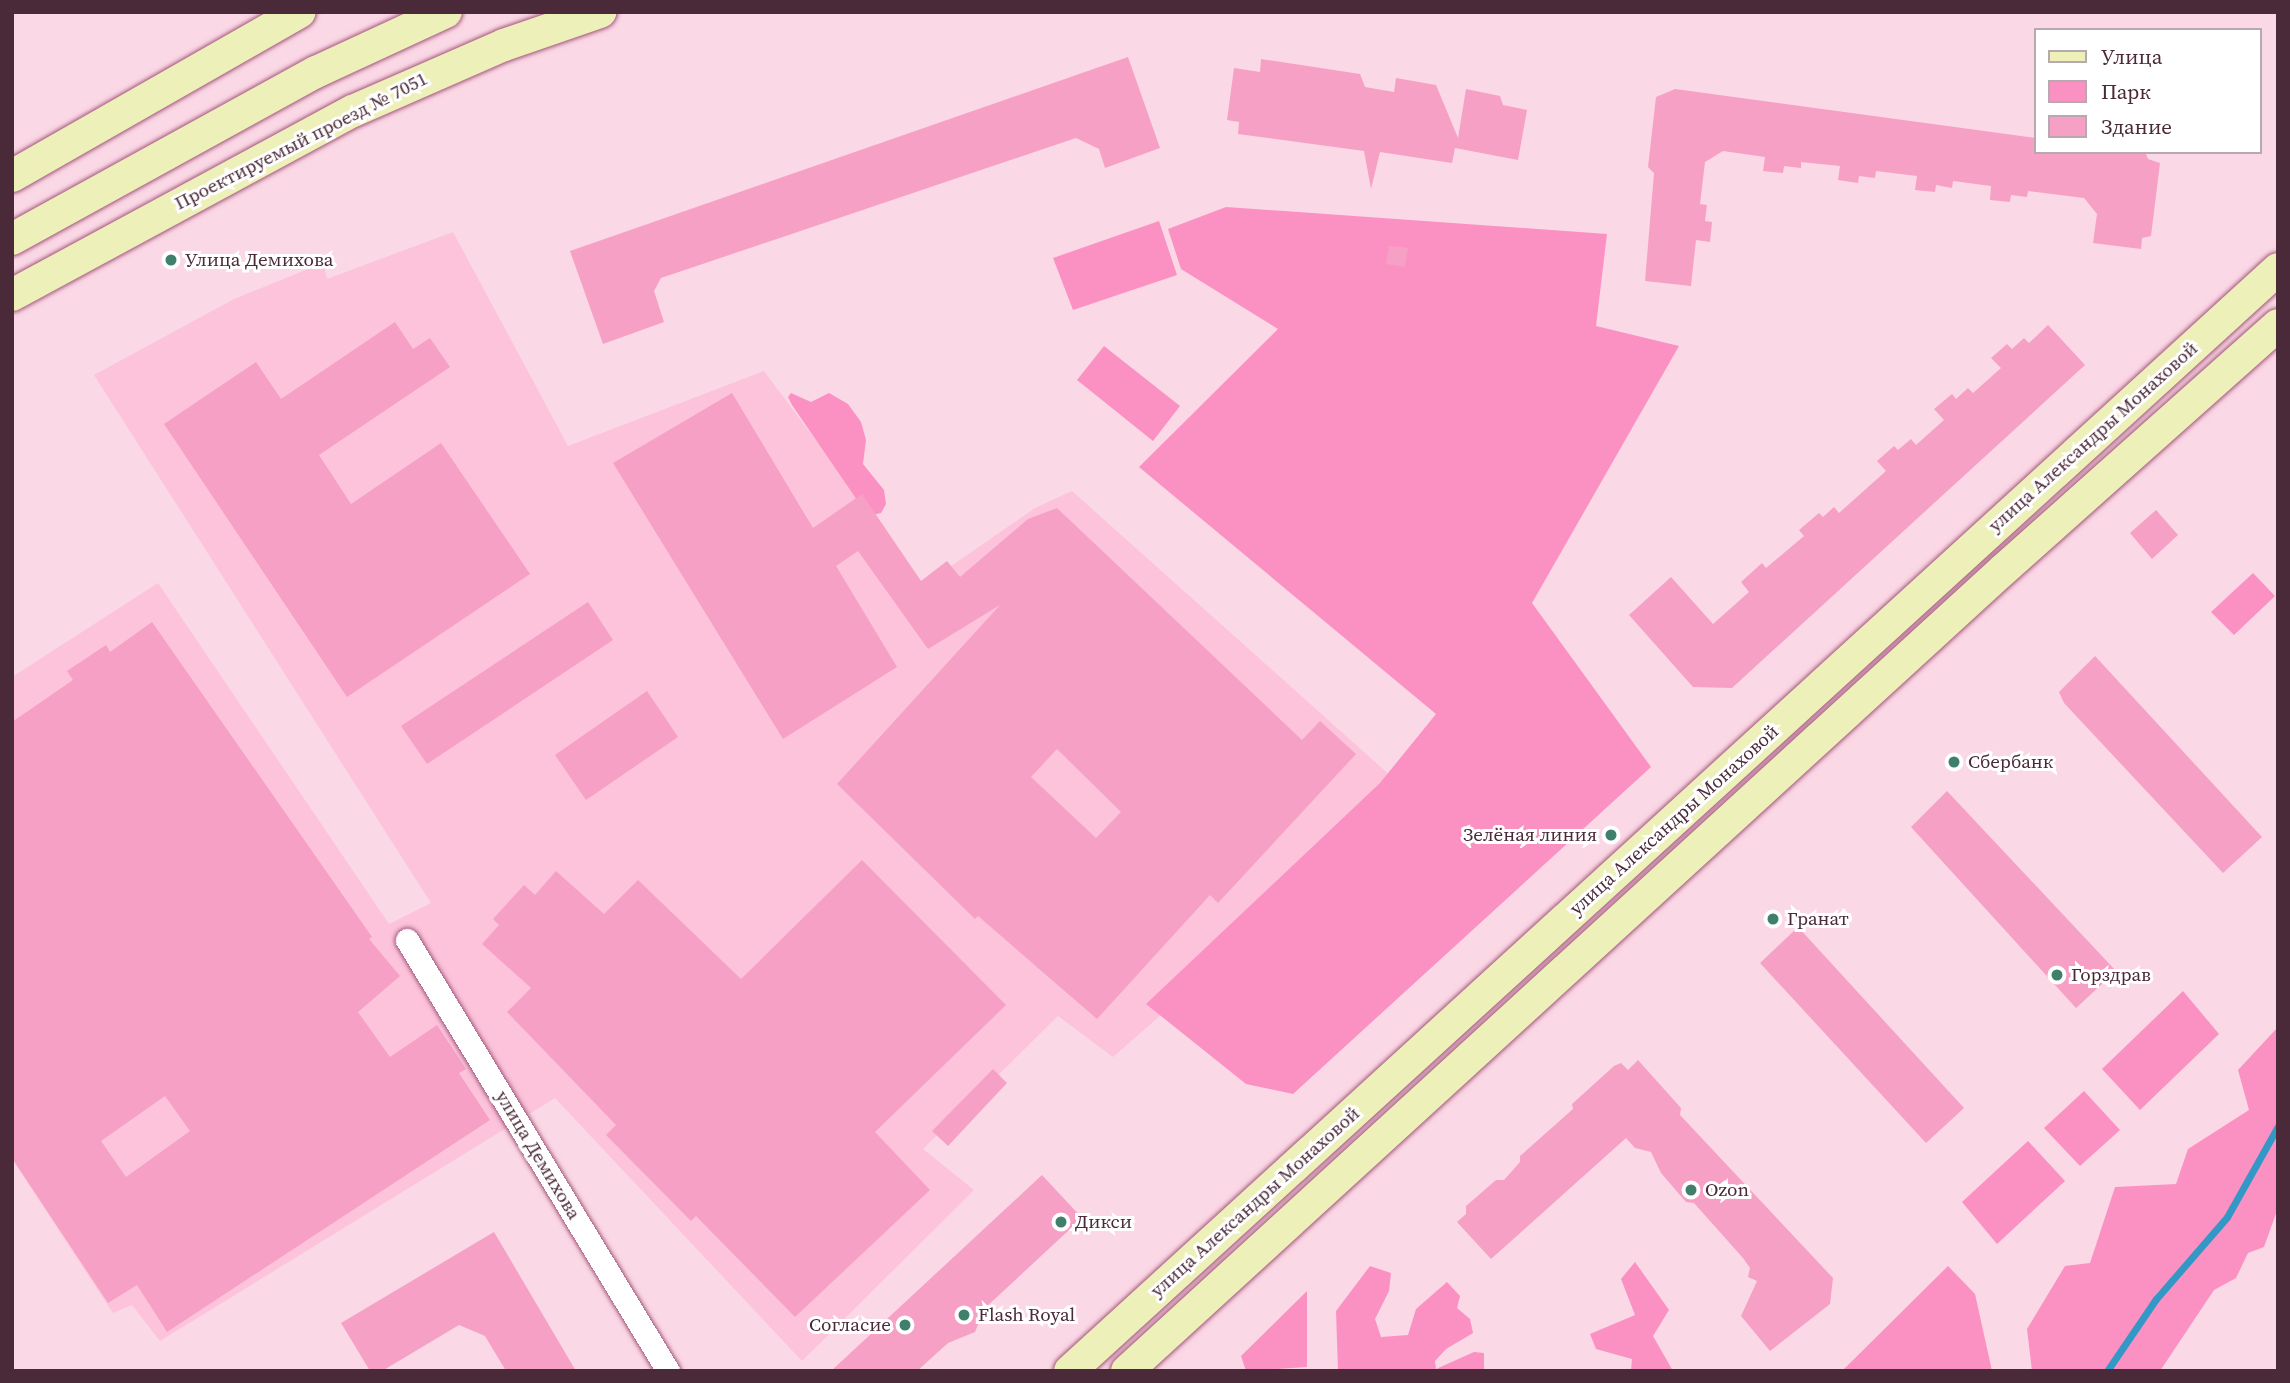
<!DOCTYPE html>
<html>
<head>
<meta charset="utf-8">
<style>
  body { margin:0 }
  #map { position:relative; width:2290px; height:1383px; overflow:hidden; background:#fbd8e6; font-family:"Source Serif 4",serif }
  div>[style] { position:absolute }
  .built>* { inset:0; background:#fcc3db }
  .green>* { inset:0; background:#fb91c2 }
  .stream>* { height:7px; margin:-3.5px; padding:0 3.5px; transform-origin:3.5px; border-radius:3.5px; background:#3398c5 }
  .building>* { inset:0; background:#f6a0c6 }
  .roads { filter:drop-shadow(0 0 2px #a3567a) drop-shadow(0 0 2px #a3567a) }
  .street>* { height:23px; margin:-11.5px; padding:0 11.5px; transform-origin:11.5px; border-radius:11.5px; background:#fff }
  .secondary>* { height:32px; margin:-16px; padding:0 16px; transform-origin:16px; border-radius:16px; background:#eef0ba }
  .dots>* { width:19px; height:19px; translate:-50% -50%; box-sizing:border-box; border:4px solid #fff; border-radius:50% }
  span { translate:-50% -50%; white-space:nowrap; text-align:center; line-height:1.15; -webkit-text-stroke:6px #fff; paint-order:stroke }
  .street-label { font-size:19px; color:#4a2938 }
  .poi-label { font-size:19px; color:#4a2938 }
  .left { translate:0 -50%; text-align:left }
  .right { translate:-100% -50%; text-align:right }
  .frame { position:absolute; inset:0; border:14px solid #4a2938; pointer-events:none }
  .legend { position:absolute; left:2034px; top:28px; width:228px; height:126px; box-sizing:border-box; background:#fff; border:2px solid #b7a9af; margin:0; padding:9px 12px; list-style:none; font-size:21px; color:#4a2938 }
  .legend li { display:flex; align-items:center; gap:14px; height:35px }
  .legend b { width:35px; border:2px solid #b7a9af }
</style>
</head>
<body>
<div id="map">
  <div class="built">
    <i style="clip-path:polygon(453px 232px,568px 446px,764px 371px,924px 585px,1035px 508px,1072px 491px,1412px 795px,1113px 1057px,1058px 1016px,923px 1149px,974px 1190px,802px 1361px,555px 1098px,160px 1341px,132px 1305px,113px 1313px,12px 1159px,12px 677px,158px 583px,389px 924px,431px 903px,94px 375px,234px 299px,323px 263px,327px 279px)"></i>
  </div>
  <div class="green">
    <i style="clip-path:polygon(1226px 207px,1607px 234px,1596px 326px,1679px 346px,1532px 603px,1651px 767px,1293px 1094px,1246px 1084px,1146px 1004px,1380px 783px,1436px 714px,1139px 467px,1278px 329px,1181px 269px,1168px 229px)"></i>
    <i style="clip-path:polygon(1159px 221px,1177px 275px,1073px 310px,1053px 258px)"></i>
    <i style="clip-path:polygon(1104px 346px,1180px 406px,1153px 441px,1077px 380px)"></i>
    <i style="clip-path:polygon(791px 393px,811px 402px,829px 393px,848px 404px,861px 422px,866px 440px,863px 464px,884px 490px,886px 504px,881px 513px,868px 516px,792px 405px,788px 397px)"></i>
    <i style="clip-path:polygon(2253px 573px,2275px 596px,2234px 635px,2211px 612px)"></i>
    <i style="clip-path:polygon(2183px 991px,2219px 1034px,2140px 1110px,2102px 1069px)"></i>
    <i style="clip-path:polygon(2278px 1027px,2278px 1208px,2264px 1247px,2248px 1253px,2236px 1278px,2214px 1290px,2160px 1371px,2032px 1371px,2027px 1329px,2065px 1266px,2090px 1263px,2115px 1187px,2176px 1184px,2188px 1149px,2249px 1110px,2238px 1070px)"></i>
    <i style="clip-path:polygon(2084px 1091px,2120px 1130px,2080px 1166px,2044px 1128px)"></i>
    <i style="clip-path:polygon(2028px 1141px,2065px 1181px,1997px 1244px,1962px 1202px)"></i>
    <i style="clip-path:polygon(1635px 1262px,1669px 1310px,1653px 1336px,1673px 1371px,1631px 1371px,1632px 1359px,1596px 1349px,1590px 1334px,1635px 1315px,1621px 1279px)"></i>
    <i style="clip-path:polygon(1370px 1266px,1391px 1273px,1389px 1291px,1375px 1319px,1381px 1337px,1408px 1335px,1416px 1309px,1447px 1282px,1460px 1296px,1457px 1308px,1470px 1319px,1473px 1333px,1446px 1349px,1435px 1361px,1436px 1369px,1474px 1352px,1484px 1353px,1484px 1371px,1338px 1371px,1336px 1311px)"></i>
    <i style="clip-path:polygon(1948px 1266px,1975px 1294px,1992px 1371px,1842px 1371px)"></i>
    <i style="clip-path:polygon(1307px 1291px,1307px 1367px,1246px 1371px,1241px 1356px)"></i>
  </div>
  <div class="stream">
    <i style="left:2107px;top:1371px;width:87px;rotate:-55.8deg"></i>
    <i style="left:2156px;top:1299px;width:108px;rotate:-49.1deg"></i>
    <i style="left:2227px;top:1217px;width:104px;rotate:-60.7deg"></i>
  </div>
  <div class="building">
    <i style="clip-path:polygon(1128px 57px,1160px 148px,1105px 168px,1099px 149px,1076px 138px,661px 278px,654px 291px,664px 322px,603px 344px,570px 251px)"></i>
    <i style="clip-path:polygon(1261px 59px,1360px 74px,1365px 87px,1394px 92px,1396px 78px,1436px 85px,1458px 138px,1466px 89px,1500px 96px,1503px 105px,1527px 110px,1518px 160px,1455px 148px,1452px 163px,1380px 152px,1371px 189px,1364px 151px,1238px 134px,1239px 122px,1227px 120px,1234px 68px,1260px 72px)"></i>
    <i style="clip-path:polygon(1675px 89px,2036px 138px,2036px 152px,2145px 152px,2148px 159px,2160px 163px,2151px 236px,2142px 238px,2141px 249px,2093px 243px,2097px 214px,2084px 198px,2028px 191px,2027px 197px,2011px 195px,2010px 202px,1990px 200px,1991px 186px,1953px 181px,1952px 188px,1936px 185px,1935px 192px,1915px 190px,1917px 176px,1876px 171px,1875px 178px,1859px 176px,1858px 183px,1838px 180px,1840px 166px,1801px 162px,1801px 168px,1784px 166px,1783px 173px,1763px 171px,1765px 157px,1723px 151px,1705px 162px,1700px 204px,1707px 205px,1705px 221px,1712px 222px,1710px 242px,1696px 240px,1691px 286px,1645px 281px,1654px 173px,1648px 167px,1656px 97px)"></i>
    <i style="clip-path:polygon(1389px 246px,1408px 248px,1405px 267px,1386px 264px)"></i>
    <i style="clip-path:polygon(395px 322px,413px 349px,430px 338px,450px 367px,319px 455px,351px 504px,441px 443px,530px 574px,347px 697px,164px 424px,256px 362px,281px 399px)"></i>
    <i style="clip-path:polygon(2048px 325px,2085px 365px,1732px 688px,1693px 687px,1629px 615px,1671px 577px,1713px 624px,1749px 592px,1741px 582px,1762px 563px,1766px 568px,1804px 536px,1799px 530px,1819px 513px,1823px 517px,1834px 507px,1839px 513px,1886px 471px,1877px 461px,1894px 446px,1898px 450px,1911px 439px,1916px 445px,1944px 420px,1934px 409px,1952px 394px,1956px 399px,1968px 388px,1973px 393px,2001px 368px,1991px 358px,2007px 344px,2012px 349px,2024px 338px,2029px 343px)"></i>
    <i style="clip-path:polygon(evenodd,732px 393px,813px 528px,862px 494px,921px 581px,947px 561px,960px 577px,1028px 519px,1057px 508px,1302px 740px,1320px 721px,1356px 754px,1218px 903px,1210px 895px,1097px 1019px,978px 916px,975px 919px,837px 784px,1000px 605px,928px 649px,858px 551px,836px 566px,897px 667px,783px 739px,613px 463px,732px 393px,1057px 749px,1121px 812px,1096px 838px,1031px 777px,1057px 749px)"></i>
    <i style="clip-path:polygon(2156px 510px,2178px 535px,2152px 559px,2130px 533px)"></i>
    <i style="clip-path:polygon(588px 602px,613px 640px,427px 764px,401px 726px)"></i>
    <i style="clip-path:polygon(evenodd,152px 622px,372px 937px,369px 939px,400px 976px,358px 1012px,390px 1057px,437px 1025px,466px 1069px,459px 1073px,490px 1120px,167px 1332px,137px 1285px,108px 1303px,12px 1158px,12px 722px,73px 680px,67px 671px,106px 645px,110px 652px,152px 622px,165px 1096px,190px 1131px,126px 1177px,101px 1141px,165px 1096px)"></i>
    <i style="clip-path:polygon(2095px 656px,2262px 837px,2223px 873px,2064px 703px,2059px 692px)"></i>
    <i style="clip-path:polygon(647px 691px,678px 737px,586px 800px,555px 755px)"></i>
    <i style="clip-path:polygon(1947px 791px,2116px 971px,2076px 1008px,1911px 827px)"></i>
    <i style="clip-path:polygon(862px 860px,1006px 1005px,875px 1132px,930px 1190px,795px 1317px,696px 1216px,691px 1221px,606px 1135px,616px 1125px,507px 1012px,531px 988px,482px 944px,499px 925px,493px 919px,524px 885px,535px 895px,556px 871px,604px 914px,638px 880px,741px 979px)"></i>
    <i style="clip-path:polygon(1798px 927px,1964px 1108px,1926px 1143px,1760px 963px)"></i>
    <i style="clip-path:polygon(1638px 1060px,1681px 1108px,1680px 1115px,1833px 1278px,1830px 1304px,1770px 1351px,1741px 1316px,1757px 1281px,1748px 1277px,1750px 1268px,1743px 1258px,1694px 1203px,1686px 1202px,1661px 1173px,1651px 1152px,1635px 1148px,1626px 1138px,1491px 1259px,1457px 1222px,1466px 1214px,1466px 1206px,1496px 1180px,1504px 1180px,1520px 1162px,1520px 1156px,1573px 1109px,1572px 1104px,1614px 1066px,1621px 1063px,1628px 1070px)"></i>
    <i style="clip-path:polygon(993px 1069px,1007px 1083px,948px 1146px,932px 1131px)"></i>
    <i style="clip-path:polygon(1042px 1175px,1082px 1218px,985px 1308px,975px 1332px,948px 1343px,917px 1371px,831px 1371px)"></i>
    <i style="clip-path:polygon(494px 1232px,576px 1371px,506px 1371px,485px 1336px,459px 1325px,382px 1371px,370px 1371px,341px 1323px)"></i>
  </div>
  <div class="roads">
    <div class="street">
      <i style="left:407px;top:940px;width:504px;rotate:58.8deg"></i>
    </div>
    <div class="secondary">
      <i style="left:12px;top:176px;width:331px;rotate:-29.7deg"></i>
      <i style="left:12px;top:239px;width:347px;rotate:-28.8deg"></i>
      <i style="left:316px;top:72px;width:143px;rotate:-24.8deg"></i>
      <i style="left:12px;top:295px;width:387px;rotate:-28.4deg"></i>
      <i style="left:353px;top:111px;width:165px;rotate:-23.6deg"></i>
      <i style="left:504px;top:45px;width:102px;rotate:-19deg"></i>
      <i style="left:1070px;top:1371px;width:1635px;rotate:-42.37deg"></i>
      <i style="left:1127px;top:1371px;width:1187px;rotate:-42.44deg"></i>
      <i style="left:2003px;top:570px;width:368px;rotate:-41.7deg"></i>
    </div>
  </div>
  <div class="dots">
    <i style="left:171px;top:260px;background:#407f6c"></i>
    <i style="left:1954px;top:762px;background:#407f6c"></i>
    <i style="left:1611px;top:835px;background:#407f6c"></i>
    <i style="left:1773px;top:919px;background:#407f6c"></i>
    <i style="left:2057px;top:975px;background:#407f6c"></i>
    <i style="left:1691px;top:1190px;background:#407f6c"></i>
    <i style="left:1061px;top:1222px;background:#407f6c"></i>
    <i style="left:964px;top:1315px;background:#407f6c"></i>
    <i style="left:905px;top:1325px;background:#407f6c"></i>
  </div>
  <div class="street-label">
    <span style="left:301px;top:141px;rotate:-27deg">Проектируемый проезд № 7051</span>
    <span style="left:2093px;top:437px;rotate:-42deg">улица Александры Монаховой</span>
    <span style="left:1674px;top:820px;rotate:-42deg">улица Александры Монаховой</span>
    <span style="left:538px;top:1155px;rotate:59deg">улица Демихова</span>
    <span style="left:1255px;top:1202px;rotate:-42deg">улица Александры Монаховой</span>
  </div>
  <div class="poi-label">
    <span class="left" style="left:185px;top:260px">Улица Демихова</span>
    <span class="left" style="left:1968px;top:762px">Сбербанк</span>
    <span class="right" style="left:1597px;top:835px">Зелёная линия</span>
    <span class="left" style="left:1787px;top:919px">Гранат</span>
    <span class="left" style="left:2071px;top:975px">Горздрав</span>
    <span class="left" style="left:1705px;top:1190px">Ozon</span>
    <span class="left" style="left:1075px;top:1222px">Дикси</span>
    <span class="left" style="left:978px;top:1315px">Flash Royal</span>
    <span class="right" style="left:891px;top:1325px">Согласие</span>
  </div>
  <div class="frame"></div>
  <ul class="legend">
  <li><b style="height:9px;background:#eef0ba"></b>Улица</li>
  <li><b style="height:19px;background:#fb91c2"></b>Парк</li>
  <li><b style="height:19px;background:#f6a0c6"></b>Здание</li>
  </ul>
</div>
</body>
</html>
